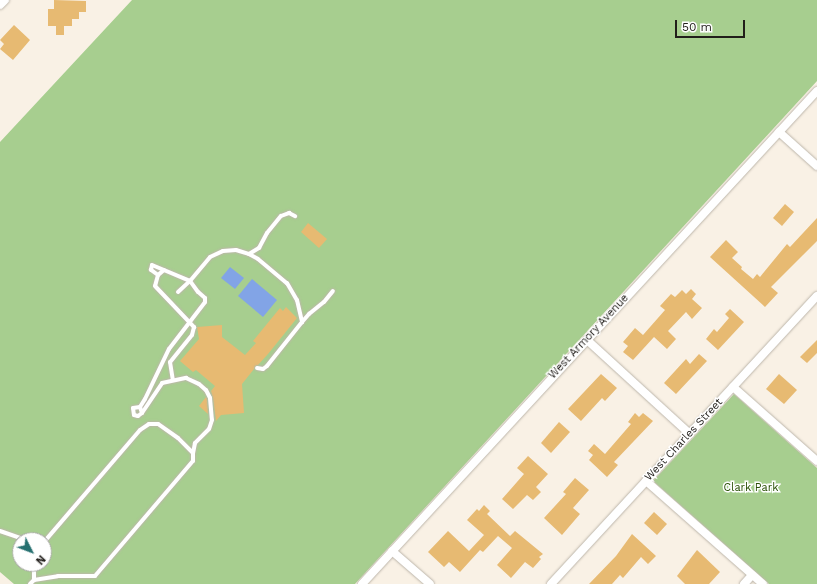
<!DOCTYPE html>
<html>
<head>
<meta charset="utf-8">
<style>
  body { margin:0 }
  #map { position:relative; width:817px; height:584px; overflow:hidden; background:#f9f1e5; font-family:"Work Sans",sans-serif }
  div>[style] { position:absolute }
  .green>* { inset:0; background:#a7ce8f }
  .water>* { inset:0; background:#82a4e6 }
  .building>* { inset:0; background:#e7ba72 }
  .roads { filter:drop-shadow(0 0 1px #bdb6ab) drop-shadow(0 0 1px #bdb6ab) }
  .lane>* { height:4px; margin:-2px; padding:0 2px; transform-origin:2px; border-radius:2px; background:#fff }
  .street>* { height:8px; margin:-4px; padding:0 4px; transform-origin:4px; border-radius:4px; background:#fff }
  span { translate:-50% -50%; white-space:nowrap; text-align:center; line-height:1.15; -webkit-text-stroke:3px #fff; paint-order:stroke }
  .street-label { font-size:11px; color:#211e1a }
  .park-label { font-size:11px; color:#2a5006 }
  .north { position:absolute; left:12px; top:532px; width:40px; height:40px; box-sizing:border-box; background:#fff; border:1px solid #a6a5a3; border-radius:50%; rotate:132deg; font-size:11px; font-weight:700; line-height:16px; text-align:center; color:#211e1a }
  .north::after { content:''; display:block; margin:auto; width:14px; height:18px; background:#267070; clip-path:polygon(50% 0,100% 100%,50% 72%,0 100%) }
  .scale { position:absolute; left:675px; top:20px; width:70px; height:18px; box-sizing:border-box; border:2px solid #211e1a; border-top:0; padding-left:5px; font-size:12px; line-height:14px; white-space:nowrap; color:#211e1a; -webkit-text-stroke:3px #fff; paint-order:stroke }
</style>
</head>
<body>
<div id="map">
  <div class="green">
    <i style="clip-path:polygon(evenodd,132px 0,817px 0,817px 81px,355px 584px,14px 584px,0 572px,0 142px,132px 0,20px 540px,44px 540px,44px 564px,20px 564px,20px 540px)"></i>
    <i style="clip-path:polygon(734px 394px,817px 468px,817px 584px,769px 584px,653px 481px)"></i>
  </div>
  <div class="water">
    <i style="clip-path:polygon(230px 267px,244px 278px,235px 289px,221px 278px)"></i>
    <i style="clip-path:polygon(252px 279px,277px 300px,263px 317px,238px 296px)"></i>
  </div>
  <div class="building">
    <i style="clip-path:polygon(54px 0,86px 1px,86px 12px,79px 12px,79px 19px,72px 19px,72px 26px,64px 26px,64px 35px,56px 35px,56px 26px,48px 26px,48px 9px,54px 9px)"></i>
    <i style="clip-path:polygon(14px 25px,30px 40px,13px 60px,0 49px,4px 44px,0 40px)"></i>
    <i style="clip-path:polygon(785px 204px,794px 212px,782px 226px,773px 218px)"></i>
    <i style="clip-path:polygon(817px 218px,817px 241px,771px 287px,778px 293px,765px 307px,710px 257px,726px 240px,738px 252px,732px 258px,742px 267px,741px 269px,753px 279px,757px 274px,760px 277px,787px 244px,790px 247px)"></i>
    <i style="clip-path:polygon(308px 223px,327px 239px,319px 248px,301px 232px)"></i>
    <i style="clip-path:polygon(691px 289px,696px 294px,692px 299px,702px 308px,692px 319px,686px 312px,668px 331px,676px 339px,667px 349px,654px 337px,633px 360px,623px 352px,628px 346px,623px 342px,635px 328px,643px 335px,665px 310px,660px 306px,671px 294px,675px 297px,682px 290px,686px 294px)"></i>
    <i style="clip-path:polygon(286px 307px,297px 318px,268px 354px,258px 365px,255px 366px,254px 369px,242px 384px,244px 413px,221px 415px,216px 421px,213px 398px,211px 391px,215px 386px,196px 370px,193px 372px,180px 361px,199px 339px,197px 327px,222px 325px,222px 337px,245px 355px,256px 343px,253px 341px,280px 308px,283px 311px)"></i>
    <i style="clip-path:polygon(730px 309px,744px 322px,718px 350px,706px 339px,714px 329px,717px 332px,729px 318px,725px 314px)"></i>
    <i style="clip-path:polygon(817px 340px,817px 353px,807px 363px,800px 357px)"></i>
    <i style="clip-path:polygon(699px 354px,707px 361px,676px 394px,664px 383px,686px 359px,690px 364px)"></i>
    <i style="clip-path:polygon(601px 374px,617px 388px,605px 401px,602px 398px,581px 421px,568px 409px)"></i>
    <i style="clip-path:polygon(779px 374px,797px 390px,784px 404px,766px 389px)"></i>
    <i style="clip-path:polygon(206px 397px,207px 399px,208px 414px,199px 406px)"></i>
    <i style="clip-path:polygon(635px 413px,639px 417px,643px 413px,653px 421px,614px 462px,618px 465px,607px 477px,589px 460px,593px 455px,588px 451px,594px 444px,605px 454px,631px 424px,628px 422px)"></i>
    <i style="clip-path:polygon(559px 422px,570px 432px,551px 453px,541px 443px)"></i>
    <i style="clip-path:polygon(528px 456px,548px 474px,536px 487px,541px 492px,533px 500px,527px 495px,513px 509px,502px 499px,524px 474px,517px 468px)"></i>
    <i style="clip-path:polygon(575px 478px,589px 490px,573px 508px,580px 514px,562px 535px,544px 518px,566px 494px,563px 492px)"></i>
    <i style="clip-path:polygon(484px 505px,490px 511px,487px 514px,510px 536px,515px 531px,543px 554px,539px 557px,541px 559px,533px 568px,525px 562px,511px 578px,497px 565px,512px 548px,498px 536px,483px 552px,480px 550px,460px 572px,449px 562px,444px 567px,428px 552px,448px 531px,469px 551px,484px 535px,467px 520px,477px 509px,479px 511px)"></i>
    <i style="clip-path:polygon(654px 512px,667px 524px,657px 535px,644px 523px)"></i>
    <i style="clip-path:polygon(632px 534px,656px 556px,648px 564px,641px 557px,623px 578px,620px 575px,612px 584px,589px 584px,616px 556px)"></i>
    <i style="clip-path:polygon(697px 550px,720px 572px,709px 584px,685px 584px,677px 576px)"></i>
  </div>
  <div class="roads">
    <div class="lane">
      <i style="left:249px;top:254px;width:12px;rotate:-31deg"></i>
      <i style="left:259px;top:248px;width:17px;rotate:-62deg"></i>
      <i style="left:267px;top:233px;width:22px;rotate:-51deg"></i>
      <i style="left:281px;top:216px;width:9px;rotate:-21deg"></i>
      <i style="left:289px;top:213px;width:7px;rotate:27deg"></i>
      <i style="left:164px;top:270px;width:8px;rotate:140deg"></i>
      <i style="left:158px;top:275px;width:11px;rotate:105deg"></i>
      <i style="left:155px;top:286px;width:57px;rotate:46.4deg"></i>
      <i style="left:194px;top:327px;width:8px;rotate:104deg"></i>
      <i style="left:192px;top:335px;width:35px;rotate:129deg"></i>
      <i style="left:170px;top:362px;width:18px;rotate:81deg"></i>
      <i style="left:158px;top:275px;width:9px;rotate:-144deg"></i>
      <i style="left:151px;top:270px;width:5px;rotate:-79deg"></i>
      <i style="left:152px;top:265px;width:41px;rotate:22.8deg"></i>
      <i style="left:178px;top:292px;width:16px;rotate:-43deg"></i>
      <i style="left:302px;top:322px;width:11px;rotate:-49deg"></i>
      <i style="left:309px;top:314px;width:19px;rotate:-39deg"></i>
      <i style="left:324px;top:302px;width:14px;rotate:-51deg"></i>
      <i style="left:140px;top:407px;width:9px;rotate:-58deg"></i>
      <i style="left:145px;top:399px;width:55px;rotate:-64.4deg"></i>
      <i style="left:169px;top:349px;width:59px;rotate:-52.5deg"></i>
      <i style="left:205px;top:302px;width:4px;rotate:-90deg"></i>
      <i style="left:205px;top:298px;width:9px;rotate:-139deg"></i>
      <i style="left:198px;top:292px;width:14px;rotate:-126deg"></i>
      <i style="left:190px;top:281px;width:31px;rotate:-50deg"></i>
      <i style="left:210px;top:257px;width:14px;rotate:-25deg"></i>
      <i style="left:223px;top:251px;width:13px;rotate:-4deg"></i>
      <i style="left:236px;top:250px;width:14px;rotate:17deg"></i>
      <i style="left:249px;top:254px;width:10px;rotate:29deg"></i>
      <i style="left:258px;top:259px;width:38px;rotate:40deg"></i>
      <i style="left:287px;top:283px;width:20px;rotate:60deg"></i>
      <i style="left:297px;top:300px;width:23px;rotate:77deg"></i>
      <i style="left:302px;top:322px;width:56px;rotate:128.5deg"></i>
      <i style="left:267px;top:366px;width:5px;rotate:143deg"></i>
      <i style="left:263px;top:369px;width:6px;rotate:-171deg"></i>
      <i style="left:142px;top:413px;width:6px;rotate:-108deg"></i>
      <i style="left:140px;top:407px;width:7px;rotate:172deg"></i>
      <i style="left:133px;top:408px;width:7px;rotate:82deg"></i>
      <i style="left:134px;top:415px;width:4px;rotate:14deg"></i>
      <i style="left:138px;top:416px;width:5px;rotate:-37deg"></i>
      <i style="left:142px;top:413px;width:36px;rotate:-56deg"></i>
      <i style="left:162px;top:383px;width:25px;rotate:-12deg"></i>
      <i style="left:186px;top:378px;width:14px;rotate:25deg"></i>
      <i style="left:199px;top:384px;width:9px;rotate:41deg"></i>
      <i style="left:206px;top:390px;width:9px;rotate:63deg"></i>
      <i style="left:210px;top:398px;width:22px;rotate:85deg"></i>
      <i style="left:212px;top:420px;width:9px;rotate:108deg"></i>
      <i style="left:209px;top:429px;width:20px;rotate:135deg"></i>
      <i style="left:195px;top:443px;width:10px;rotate:101deg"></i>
      <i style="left:0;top:531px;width:28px;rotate:19deg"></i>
      <i style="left:34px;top:564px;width:16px;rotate:90deg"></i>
      <i style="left:30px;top:584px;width:6px;rotate:-45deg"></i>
      <i style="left:34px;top:580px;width:24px;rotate:-9deg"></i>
      <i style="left:58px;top:576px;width:37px"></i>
      <i style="left:95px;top:576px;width:151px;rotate:-49.6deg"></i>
      <i style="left:193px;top:461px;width:8px;rotate:-90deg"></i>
      <i style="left:193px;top:453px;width:21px;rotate:-135deg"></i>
      <i style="left:178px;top:438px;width:24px;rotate:-145deg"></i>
      <i style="left:158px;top:424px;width:9px;rotate:180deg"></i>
      <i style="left:149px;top:424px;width:11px;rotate:146deg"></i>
      <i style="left:140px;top:430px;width:148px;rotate:130.6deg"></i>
    </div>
    <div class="street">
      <i style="left:0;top:5px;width:7px;rotate:-45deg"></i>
      <i style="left:779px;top:132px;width:51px;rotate:41.8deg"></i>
      <i style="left:587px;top:340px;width:139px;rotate:42.4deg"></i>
      <i style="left:733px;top:387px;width:112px;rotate:41.4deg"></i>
      <i style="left:646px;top:481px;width:156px;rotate:41.4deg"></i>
      <i style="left:392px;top:551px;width:50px;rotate:41deg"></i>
      <i style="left:362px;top:584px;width:671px;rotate:-47.3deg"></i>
      <i style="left:551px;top:584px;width:392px;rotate:-47.3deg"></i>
      <i style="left:744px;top:584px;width:12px;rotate:-48deg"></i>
    </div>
  </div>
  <div class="street-label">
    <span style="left:589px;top:337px;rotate:-47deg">West Armory Avenue</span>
    <span style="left:684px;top:440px;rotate:-47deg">West Charles Street</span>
  </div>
  <div class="park-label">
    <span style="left:751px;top:488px">Clark Park</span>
  </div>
  <div class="north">N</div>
  <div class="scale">50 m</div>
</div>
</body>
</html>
